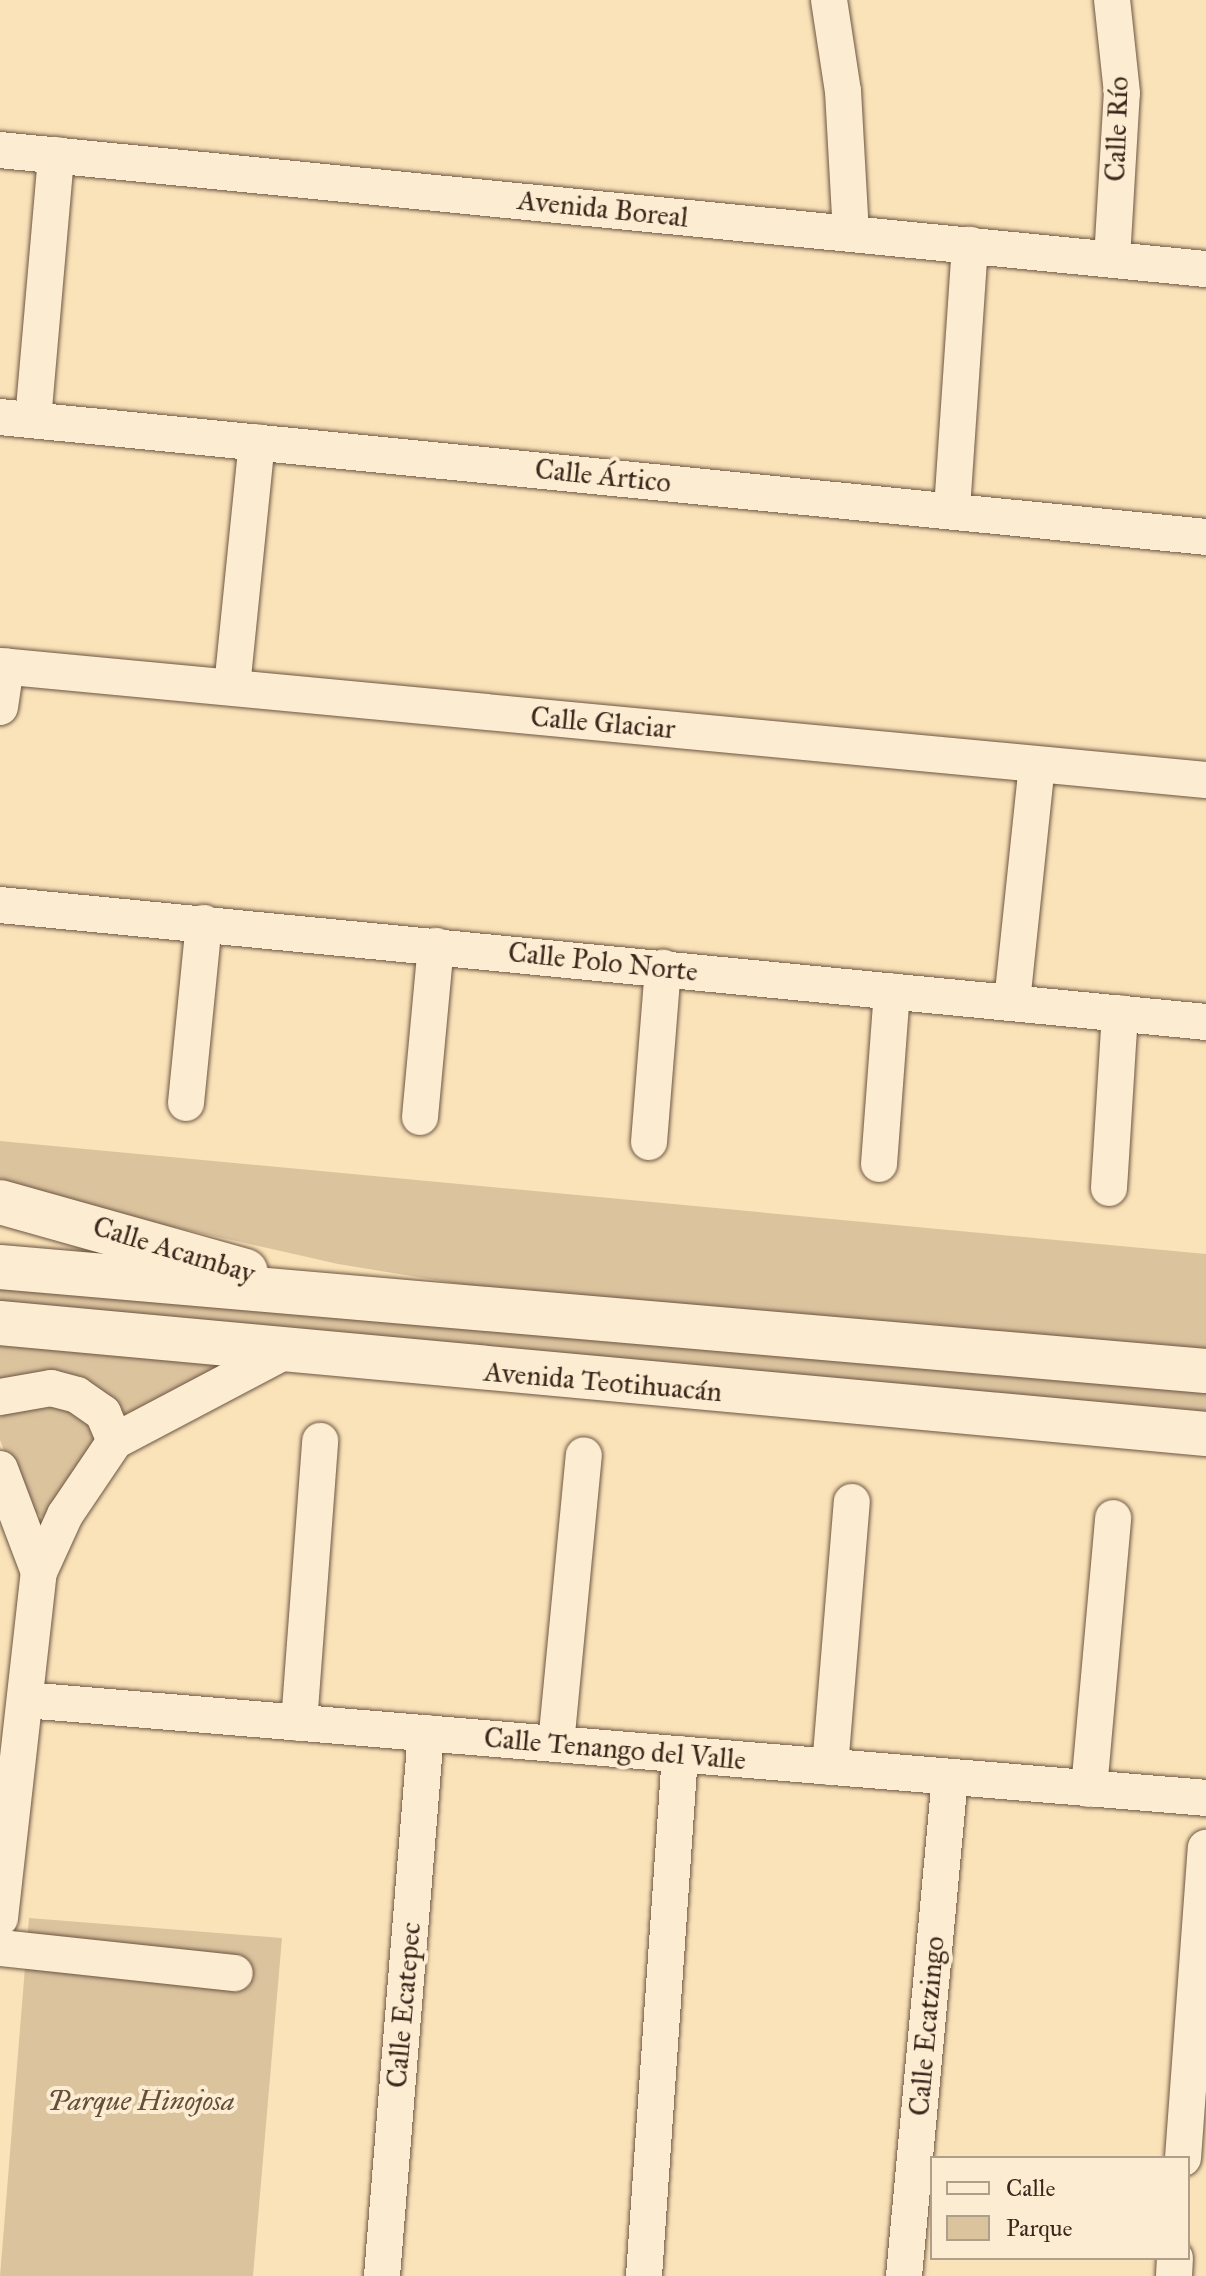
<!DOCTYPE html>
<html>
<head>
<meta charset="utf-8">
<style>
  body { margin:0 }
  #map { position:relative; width:1206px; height:2276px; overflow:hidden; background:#fbe3b9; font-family:"IM FELL Great Primer",serif }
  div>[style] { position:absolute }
  .green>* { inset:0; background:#dbc39e }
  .roads { filter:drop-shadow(0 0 2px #6c5643) drop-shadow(0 0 2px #6c5643) }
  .street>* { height:36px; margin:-18px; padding:0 18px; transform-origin:18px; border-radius:18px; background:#fcedd2 }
  .secondary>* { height:44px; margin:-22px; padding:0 22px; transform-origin:22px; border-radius:22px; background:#fcedd2 }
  span { translate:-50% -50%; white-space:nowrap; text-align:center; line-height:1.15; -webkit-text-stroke:8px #fcedd2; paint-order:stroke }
  .street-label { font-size:28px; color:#3c271c }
  .park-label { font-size:28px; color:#644e3c; font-style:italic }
  .legend { position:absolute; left:930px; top:2156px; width:260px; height:104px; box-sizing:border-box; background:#fcedd2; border:2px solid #af9e89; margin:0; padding:10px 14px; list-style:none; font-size:24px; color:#3c271c }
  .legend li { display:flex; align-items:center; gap:16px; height:40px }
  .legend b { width:40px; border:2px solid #af9e89 }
</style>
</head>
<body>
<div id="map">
  <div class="green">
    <i style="clip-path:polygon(0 1141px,1206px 1254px,1206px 1362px,636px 1313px,338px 1264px,0 1188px)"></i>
    <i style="clip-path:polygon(0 1273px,1206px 1377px,1206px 1427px,0 1318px)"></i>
    <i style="clip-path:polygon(0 1334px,233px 1355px,179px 1400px,113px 1421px,0 1391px)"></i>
    <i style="clip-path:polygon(23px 1402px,82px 1410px,102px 1444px,45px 1519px,26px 1505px,0 1440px,0 1417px)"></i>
    <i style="clip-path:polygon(29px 1918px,282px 1938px,253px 2276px,0 2276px)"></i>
  </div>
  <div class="roads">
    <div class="street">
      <i style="left:829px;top:0;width:92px;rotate:81.3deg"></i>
      <i style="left:843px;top:91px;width:142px;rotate:86.8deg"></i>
      <i style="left:0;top:150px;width:1212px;rotate:5.64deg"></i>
      <i style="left:1112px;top:259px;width:166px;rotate:-86.6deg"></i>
      <i style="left:1122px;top:93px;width:94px;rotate:-96.1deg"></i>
      <i style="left:0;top:417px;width:1212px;rotate:5.68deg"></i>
      <i style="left:33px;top:420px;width:266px;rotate:-85deg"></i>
      <i style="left:952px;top:509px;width:265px;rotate:-86.1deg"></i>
      <i style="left:0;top:666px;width:1211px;rotate:5.4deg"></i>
      <i style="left:232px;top:687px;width:246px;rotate:-84.2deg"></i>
      <i style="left:0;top:707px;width:41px;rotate:-81.7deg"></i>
      <i style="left:0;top:905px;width:1212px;rotate:5.54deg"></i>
      <i style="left:1012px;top:1002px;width:238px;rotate:-84deg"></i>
      <i style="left:186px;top:1103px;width:181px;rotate:-84.3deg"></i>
      <i style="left:420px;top:1117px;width:172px;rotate:-84.7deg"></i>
      <i style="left:649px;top:1142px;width:175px;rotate:-85.4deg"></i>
      <i style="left:879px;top:1164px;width:173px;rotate:-85.7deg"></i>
      <i style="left:1109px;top:1188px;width:175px;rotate:-86.4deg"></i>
      <i style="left:0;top:1397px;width:52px;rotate:-10deg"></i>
      <i style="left:51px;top:1388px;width:27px;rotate:15deg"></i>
      <i style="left:77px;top:1395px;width:32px;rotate:35deg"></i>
      <i style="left:103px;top:1413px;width:30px;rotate:67deg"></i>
      <i style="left:0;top:1469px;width:110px;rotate:69.3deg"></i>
      <i style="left:25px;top:1700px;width:1185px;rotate:4.74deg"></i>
      <i style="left:299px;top:1723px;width:283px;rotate:-85.7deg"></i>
      <i style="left:556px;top:1744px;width:290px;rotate:-84.5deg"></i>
      <i style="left:830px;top:1767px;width:266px;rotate:-85.3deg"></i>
      <i style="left:1089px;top:1789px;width:272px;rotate:-84.9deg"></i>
      <i style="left:0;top:1918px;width:348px;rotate:-83.6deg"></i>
      <i style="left:39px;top:1572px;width:63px;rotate:-65.5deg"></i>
      <i style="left:65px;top:1515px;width:89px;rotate:-56deg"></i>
      <i style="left:115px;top:1441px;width:187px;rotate:-27.8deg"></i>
      <i style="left:0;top:1948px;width:236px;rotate:6.1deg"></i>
      <i style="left:1183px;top:2158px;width:311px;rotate:-85.8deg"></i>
      <i style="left:382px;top:2276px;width:545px;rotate:-85.37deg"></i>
      <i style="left:644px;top:2276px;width:523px;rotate:-86.05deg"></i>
      <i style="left:904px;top:2276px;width:501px;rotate:-84.73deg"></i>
      <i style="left:1174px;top:2276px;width:18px;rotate:-87deg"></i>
    </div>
    <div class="secondary">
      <i style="left:0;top:1202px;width:255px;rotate:15.7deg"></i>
      <i style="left:0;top:1267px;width:1210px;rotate:4.93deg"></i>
      <i style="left:0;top:1323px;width:1211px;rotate:5.26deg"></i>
    </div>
  </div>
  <div class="street-label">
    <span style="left:1117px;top:129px;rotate:-88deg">Calle Río</span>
    <span style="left:603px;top:209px;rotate:6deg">Avenida Boreal</span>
    <span style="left:603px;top:476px;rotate:6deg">Calle Ártico</span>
    <span style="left:603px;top:723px;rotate:5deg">Calle Glaciar</span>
    <span style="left:603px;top:962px;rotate:6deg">Calle Polo Norte</span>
    <span style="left:174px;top:1250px;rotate:17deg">Calle Acambay</span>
    <span style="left:603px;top:1382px;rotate:5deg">Avenida Teotihuacán</span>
    <span style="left:615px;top:1749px;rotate:5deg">Calle Tenango del Valle</span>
    <span style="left:404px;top:2005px;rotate:-85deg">Calle Ecatepec</span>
    <span style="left:927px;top:2026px;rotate:-85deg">Calle Ecatzingo</span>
  </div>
  <div class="park-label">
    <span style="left:141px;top:2101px">Parque Hinojosa</span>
  </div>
  <ul class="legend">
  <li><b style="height:10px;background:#fcedd2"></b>Calle</li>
  <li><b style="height:22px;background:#dbc39e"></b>Parque</li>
  </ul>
</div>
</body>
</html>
